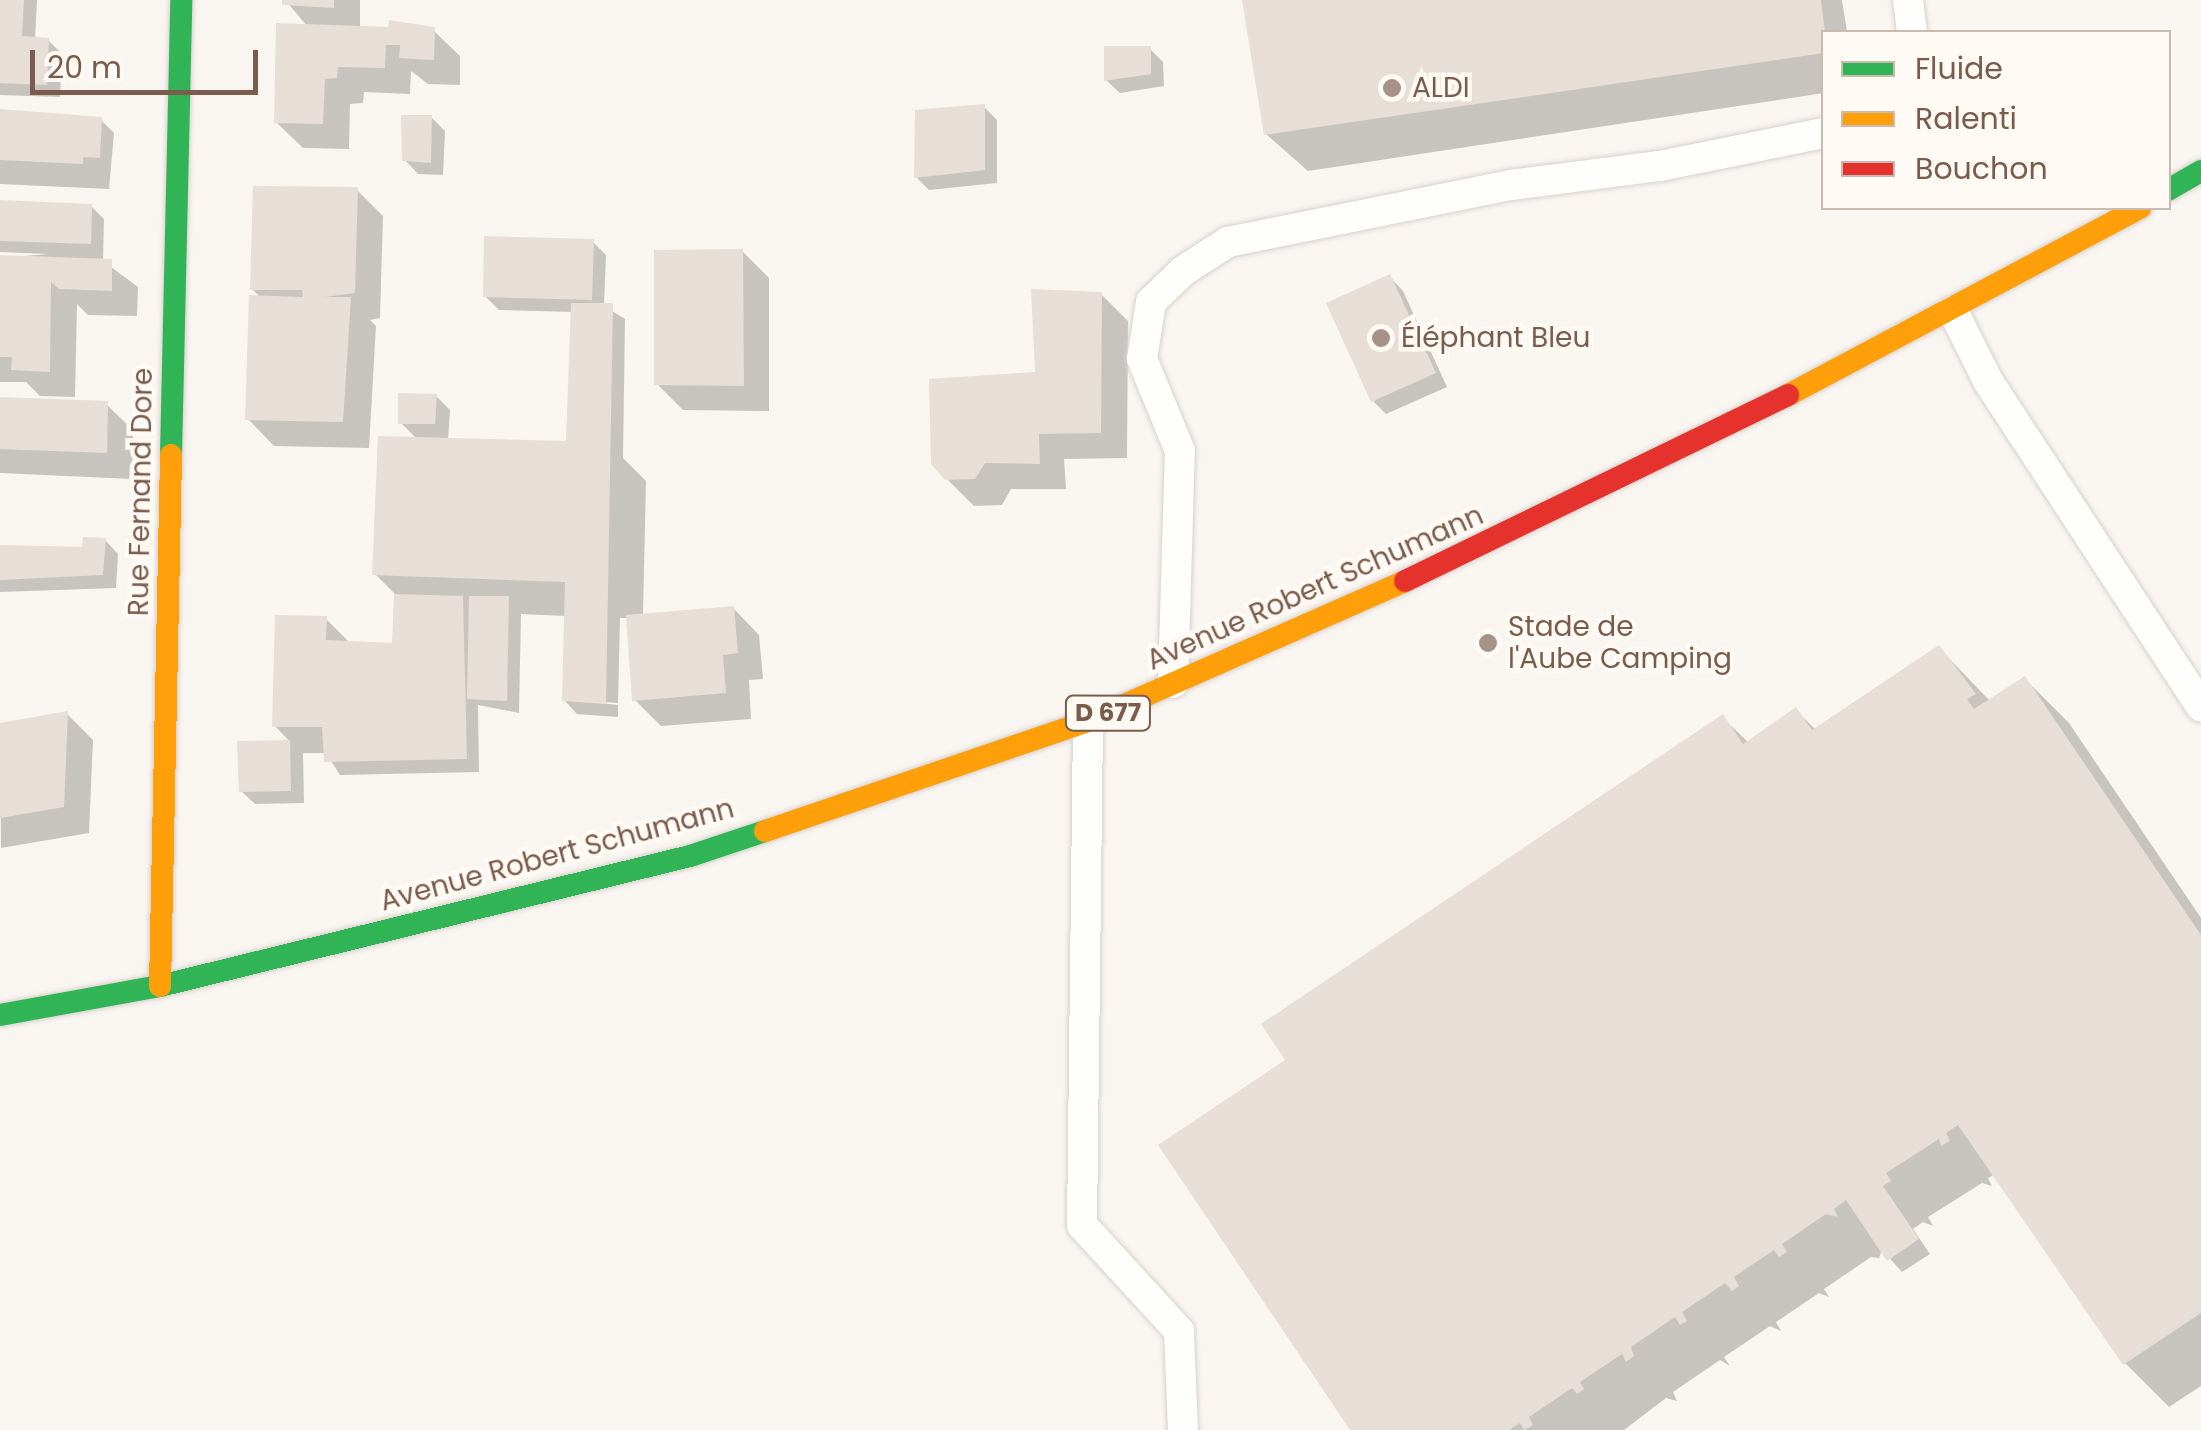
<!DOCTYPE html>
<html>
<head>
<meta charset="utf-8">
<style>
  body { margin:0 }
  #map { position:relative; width:2201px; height:1430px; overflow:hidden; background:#f9f5f0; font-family:Poppins,sans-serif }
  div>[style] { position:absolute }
  .shadow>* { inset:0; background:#0003 }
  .building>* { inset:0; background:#e6ded7 }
  .roads { filter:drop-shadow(0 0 2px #d7d1cb) drop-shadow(0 0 2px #d7d1cb) }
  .lane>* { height:30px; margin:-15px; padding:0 15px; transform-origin:15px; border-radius:15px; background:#fefefd }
  .fast>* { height:22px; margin:-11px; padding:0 11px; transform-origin:11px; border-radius:11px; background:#30b455 }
  .slow>* { height:22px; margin:-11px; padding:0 11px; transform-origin:11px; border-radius:11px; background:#ff9f0a }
  .jam>* { height:22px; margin:-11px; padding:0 11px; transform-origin:11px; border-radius:11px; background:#e5322d }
  .dots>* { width:28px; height:28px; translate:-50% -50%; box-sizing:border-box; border:5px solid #fffaf3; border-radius:50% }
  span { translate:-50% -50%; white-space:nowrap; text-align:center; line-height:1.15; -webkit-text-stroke:9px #fffaf3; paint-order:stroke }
  .shield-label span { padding:2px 8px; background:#fffaf3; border:2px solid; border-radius:8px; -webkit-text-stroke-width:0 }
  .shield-label { font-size:25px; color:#7a5c4d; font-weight:700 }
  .poi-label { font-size:28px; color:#7a5c4d }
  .left { translate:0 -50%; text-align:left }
  .street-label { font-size:28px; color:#7a5c4d }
  .legend { position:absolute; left:1821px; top:30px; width:350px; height:180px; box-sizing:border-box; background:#fffaf3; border:2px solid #cabbb1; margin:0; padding:12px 18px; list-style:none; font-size:30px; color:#7a5c4d }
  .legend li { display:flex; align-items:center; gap:20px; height:50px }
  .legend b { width:50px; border:2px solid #cabbb1 }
  .scale { position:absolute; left:30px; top:50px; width:228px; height:45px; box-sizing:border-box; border:5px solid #7a5c4d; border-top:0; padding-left:12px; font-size:30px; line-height:35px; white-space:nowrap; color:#7a5c4d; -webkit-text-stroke:8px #fffaf3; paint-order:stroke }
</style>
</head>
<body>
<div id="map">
  <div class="shadow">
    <i style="clip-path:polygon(0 0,37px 0,35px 39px,48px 40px,62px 54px,60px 97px,0 95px)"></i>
    <i style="clip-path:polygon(285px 0,360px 0,360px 29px,433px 30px,460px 56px,460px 85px,428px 84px,411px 71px,410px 94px,364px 92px,363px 103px,350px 104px,349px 149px,303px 148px,276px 122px,307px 26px)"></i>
    <i style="clip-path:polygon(1244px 0,1842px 0,1847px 32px,1824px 32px,1824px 93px,1308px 171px,1266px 134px)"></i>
    <i style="clip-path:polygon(1150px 49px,1163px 62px,1164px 86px,1120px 93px,1106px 80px)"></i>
    <i style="clip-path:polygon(984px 107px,997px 120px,997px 183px,929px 190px,916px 177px)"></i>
    <i style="clip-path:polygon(0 112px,101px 120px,114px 133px,109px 189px,0 184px)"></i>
    <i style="clip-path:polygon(431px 117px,445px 131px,443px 175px,418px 174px,405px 160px)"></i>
    <i style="clip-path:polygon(357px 190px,383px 216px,380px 318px,370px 320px,376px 326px,369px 448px,274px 446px,248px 419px,261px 298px,252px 289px)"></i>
    <i style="clip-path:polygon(0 202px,91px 206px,104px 219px,103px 261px,138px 287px,137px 316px,88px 315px,77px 304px,75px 397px,40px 396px,26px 382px,0 382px,0 258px,48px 254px,0 252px)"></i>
    <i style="clip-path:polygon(593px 242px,606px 255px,604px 306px,625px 319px,623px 458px,646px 481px,643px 616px,733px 608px,759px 635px,763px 679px,749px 680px,751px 719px,661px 726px,635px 700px,629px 618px,620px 618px,618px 703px,574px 700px,618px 705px,618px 717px,577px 714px,564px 700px,566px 616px,521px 614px,519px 713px,478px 705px,479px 772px,340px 775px,326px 753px,303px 753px,304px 803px,255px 804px,241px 791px,240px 743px,291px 743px,275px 726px,326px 619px,351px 644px,394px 646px,396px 595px,375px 574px,417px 439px,401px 423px,436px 396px,450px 410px,448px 440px,568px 443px,574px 312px,499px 310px,485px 296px)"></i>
    <i style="clip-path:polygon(742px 251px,769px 278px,769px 411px,683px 410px,657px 384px)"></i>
    <i style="clip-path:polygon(1390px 277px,1403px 291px,1447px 387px,1386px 414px,1373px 401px)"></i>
    <i style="clip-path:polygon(1101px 294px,1128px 321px,1127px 458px,1064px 459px,1066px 489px,1011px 489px,1002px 505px,974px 506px,947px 479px)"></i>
    <i style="clip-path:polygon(0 400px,106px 404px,133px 430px,132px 479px,0 473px)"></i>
    <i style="clip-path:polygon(105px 540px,118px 554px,116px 588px,0 592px,0 548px,84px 550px)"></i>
    <i style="clip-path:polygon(1939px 648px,1990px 701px,2025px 679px,2069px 723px,2201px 918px,2201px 1386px,2169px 1407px,2125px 1363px,1995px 1174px,1988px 1178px,1992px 1186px,1982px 1183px,1928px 1217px,1933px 1226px,1923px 1222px,1913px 1229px,1930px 1254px,1902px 1272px,1882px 1250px,1879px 1258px,1871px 1257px,1824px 1289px,1829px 1297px,1819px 1293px,1776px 1322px,1781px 1331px,1770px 1326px,1724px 1357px,1730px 1366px,1720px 1360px,1673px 1392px,1677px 1401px,1666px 1398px,1624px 1430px,1353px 1430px,1289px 1061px,1722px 717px,1749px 743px,1796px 710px,1816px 730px)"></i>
    <i style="clip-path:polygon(67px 714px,93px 740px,89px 833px,1px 848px,0 726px)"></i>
  </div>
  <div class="building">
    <i style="clip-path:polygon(0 0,24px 0,22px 36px,49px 38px,47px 85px,0 83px)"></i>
    <i style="clip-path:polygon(282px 0,334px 0,334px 8px,282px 5px)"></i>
    <i style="clip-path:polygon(1242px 0,1821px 0,1825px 32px,1824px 53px,1264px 135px)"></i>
    <i style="clip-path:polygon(389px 20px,435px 27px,434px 60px,399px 58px,400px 45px,386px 45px,385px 68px,338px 67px,337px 78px,325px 79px,323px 124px,274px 123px,276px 23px,388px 27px)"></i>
    <i style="clip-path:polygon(1104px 46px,1151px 46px,1151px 74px,1104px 81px)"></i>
    <i style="clip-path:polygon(985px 104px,985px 170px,914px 178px,915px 110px)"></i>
    <i style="clip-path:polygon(0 109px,102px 117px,100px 158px,83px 157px,83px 164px,0 160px)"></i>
    <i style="clip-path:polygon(401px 115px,432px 115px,431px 163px,402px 161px)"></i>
    <i style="clip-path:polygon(253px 186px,358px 187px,355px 293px,325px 297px,351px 297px,343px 422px,245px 420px,249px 295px,303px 297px,302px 290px,250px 290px)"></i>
    <i style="clip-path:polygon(0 200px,92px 204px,91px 244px,0 241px)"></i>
    <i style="clip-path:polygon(484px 236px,594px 239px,592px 300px,483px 297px)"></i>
    <i style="clip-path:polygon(743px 249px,744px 386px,654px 385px,654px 250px)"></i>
    <i style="clip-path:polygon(0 255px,112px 259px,112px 291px,59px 289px,51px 282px,50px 372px,11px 370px,12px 357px,0 357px)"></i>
    <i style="clip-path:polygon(1390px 274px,1436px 373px,1371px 402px,1326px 303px)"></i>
    <i style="clip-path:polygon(1031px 289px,1102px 292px,1101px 433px,1039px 434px,1040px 464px,985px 463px,975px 479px,945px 480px,931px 464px,929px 379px,1035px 372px)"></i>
    <i style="clip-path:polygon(571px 303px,613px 303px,606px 704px,562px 701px,565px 582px,372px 575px,378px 436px,566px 441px)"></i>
    <i style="clip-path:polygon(398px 393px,437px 394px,435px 424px,398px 424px)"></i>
    <i style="clip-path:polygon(0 397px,108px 401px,107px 453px,0 449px)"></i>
    <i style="clip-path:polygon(83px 537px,106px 538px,103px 575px,0 580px,0 545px,82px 547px)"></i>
    <i style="clip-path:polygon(394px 594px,463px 596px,467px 759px,324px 762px,322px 727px,272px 727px,275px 615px,327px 616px,326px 640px,392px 643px)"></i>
    <i style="clip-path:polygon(469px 596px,509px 596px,507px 701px,467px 699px)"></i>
    <i style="clip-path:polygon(734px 606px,738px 653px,723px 655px,726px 693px,632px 701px,626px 615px)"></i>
    <i style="clip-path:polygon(1939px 645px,1976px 694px,1967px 699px,1974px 709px,2025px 676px,2201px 935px,2201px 1313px,2123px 1365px,1958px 1125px,1946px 1133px,1950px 1141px,1941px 1146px,1939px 1139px,1886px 1173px,1891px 1181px,1883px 1186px,1919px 1239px,1887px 1261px,1846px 1200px,1834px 1209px,1838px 1217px,1826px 1214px,1782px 1244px,1787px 1252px,1779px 1257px,1774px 1250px,1734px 1277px,1739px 1286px,1732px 1291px,1725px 1283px,1682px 1312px,1687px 1321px,1680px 1325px,1675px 1317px,1631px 1347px,1634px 1356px,1626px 1362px,1622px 1354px,1580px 1382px,1584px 1389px,1577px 1394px,1572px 1388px,1529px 1417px,1533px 1425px,1524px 1430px,1520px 1423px,1509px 1430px,1350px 1430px,1158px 1145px,1285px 1060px,1261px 1024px,1723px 714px,1743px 744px,1796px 707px,1812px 730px)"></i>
    <i style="clip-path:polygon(68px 711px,64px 807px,0 818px,0 723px)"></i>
    <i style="clip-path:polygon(290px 740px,291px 791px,239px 792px,237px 741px)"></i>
  </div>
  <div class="roads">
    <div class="lane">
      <i style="left:1908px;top:0;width:32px;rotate:83deg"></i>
      <i style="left:1953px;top:311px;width:78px;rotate:63.4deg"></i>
      <i style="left:1988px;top:381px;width:389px;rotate:56.8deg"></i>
      <i style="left:1173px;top:683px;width:232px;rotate:-88.3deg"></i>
      <i style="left:1180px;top:451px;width:100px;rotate:-112.4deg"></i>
      <i style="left:1142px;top:359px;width:58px;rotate:-81deg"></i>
      <i style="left:1151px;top:302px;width:45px;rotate:-44.1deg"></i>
      <i style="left:1183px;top:271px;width:54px;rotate:-32.8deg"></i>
      <i style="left:1228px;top:242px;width:289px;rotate:-11.4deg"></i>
      <i style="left:1511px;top:185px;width:150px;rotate:-7.3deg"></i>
      <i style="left:1660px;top:166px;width:167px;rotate:-11.4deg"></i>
      <i style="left:1088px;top:721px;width:504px;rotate:90.68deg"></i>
      <i style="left:1082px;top:1225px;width:144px;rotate:47.5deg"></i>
      <i style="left:1179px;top:1331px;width:99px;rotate:87.7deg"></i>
    </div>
    <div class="fast">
      <i style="left:2168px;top:190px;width:38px;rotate:-30deg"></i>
      <i style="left:171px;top:455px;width:455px;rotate:-88.7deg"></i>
      <i style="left:0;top:1015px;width:163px;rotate:-10.3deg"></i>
      <i style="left:160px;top:986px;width:546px;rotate:-13.78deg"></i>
      <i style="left:690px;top:856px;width:79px;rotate:-18.4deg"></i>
    </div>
    <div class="slow">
      <i style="left:1788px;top:395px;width:399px;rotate:-28deg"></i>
      <i style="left:765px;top:831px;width:341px;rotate:-18.8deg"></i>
      <i style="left:1088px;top:721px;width:347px;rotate:-23.8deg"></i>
      <i style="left:160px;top:986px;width:531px;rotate:-88.81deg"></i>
    </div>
    <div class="jam">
      <i style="left:1405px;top:581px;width:426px;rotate:-25.9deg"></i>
    </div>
  </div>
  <div class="dots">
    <i style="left:1392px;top:88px;background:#a69286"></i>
    <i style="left:1381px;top:338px;background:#a69286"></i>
    <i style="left:1488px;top:643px;background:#a69286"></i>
  </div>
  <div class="shield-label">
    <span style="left:1108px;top:713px">D 677</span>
  </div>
  <div class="poi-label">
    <span class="left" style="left:1412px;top:88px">ALDI</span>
    <span class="left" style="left:1401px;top:338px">Éléphant Bleu</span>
    <span class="left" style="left:1508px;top:643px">Stade de<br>l'Aube Camping</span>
  </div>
  <div class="street-label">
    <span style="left:141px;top:492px;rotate:-89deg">Rue Fernand Dore</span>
    <span style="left:1315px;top:588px;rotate:-24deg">Avenue Robert Schumann</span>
    <span style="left:557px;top:855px;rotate:-15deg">Avenue Robert Schumann</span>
  </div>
  <ul class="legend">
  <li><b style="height:12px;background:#30b455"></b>Fluide</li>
  <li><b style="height:12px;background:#ff9f0a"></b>Ralenti</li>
  <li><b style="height:12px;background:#e5322d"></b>Bouchon</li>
  </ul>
  <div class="scale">20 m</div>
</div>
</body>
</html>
